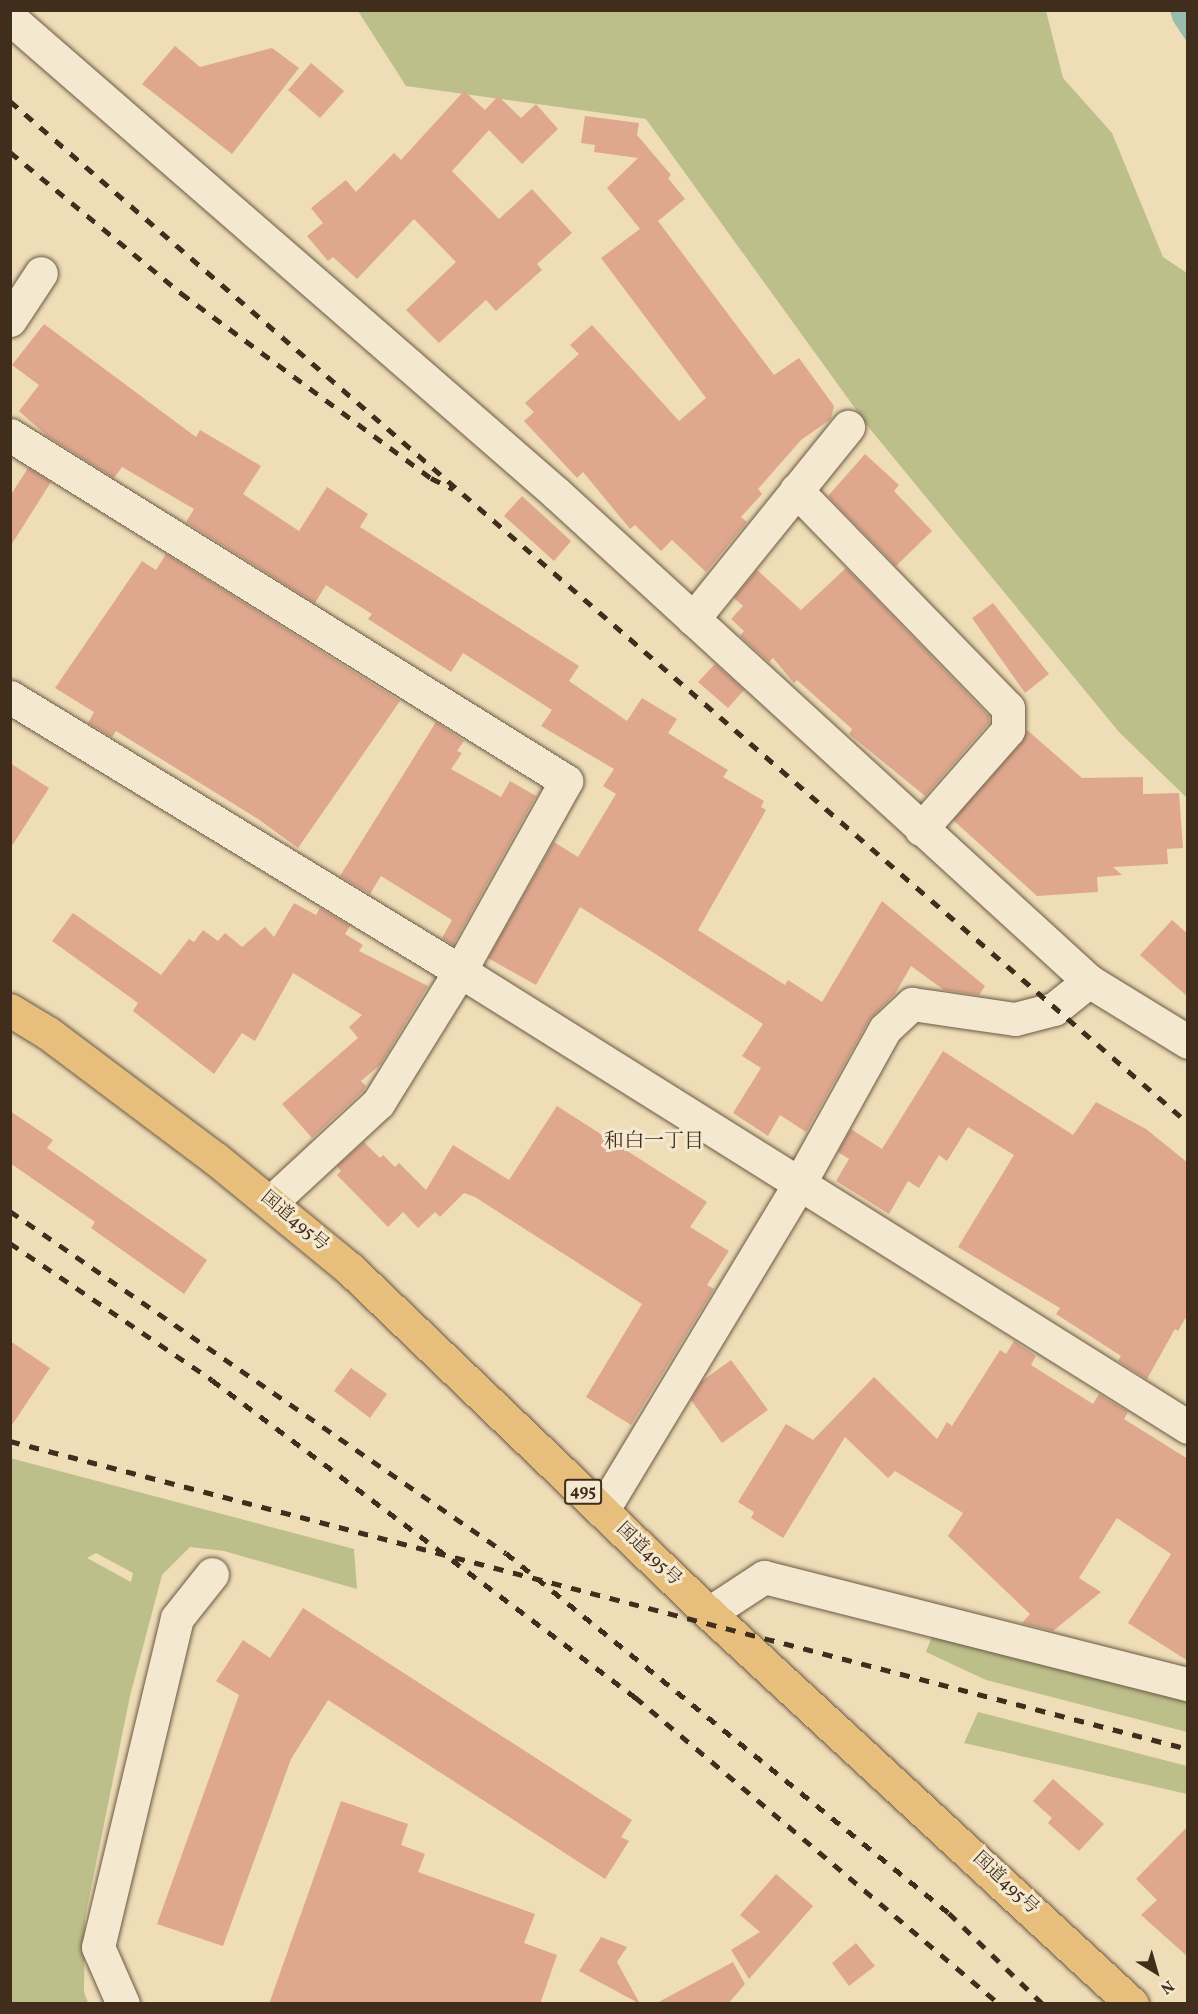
<!DOCTYPE html>
<html>
<head>
<meta charset="utf-8">
<style>
  body { margin:0 }
  #map { position:relative; width:1198px; height:2014px; overflow:hidden; background:#eeddb7; font-family:Vollkorn,"Noto Serif JP",serif }
  div>[style] { position:absolute }
  .green>* { inset:0; background:#bdbf8b }
  .water>* { inset:0; background:#99bcaf }
  .building>* { inset:0; background:#dfa88e }
  .roads { filter:drop-shadow(0 0 2px #6c5943) drop-shadow(0 0 2px #6c5943) }
  .street>* { height:33px; margin:-16.5px; padding:0 16.5px; transform-origin:16.5px; border-radius:16.5px; background:#f4e9d0 }
  .highway>* { height:33px; margin:-16.5px; padding:0 16.5px; transform-origin:16.5px; border-radius:16.5px; background:#e7be7c }
  .rail>* { height:4.5px; margin-top:-2.25px; transform-origin:0; background:repeating-linear-gradient(90deg,#412d1c 0 10px,transparent 0 20px) }
  span { translate:-50% -50%; white-space:nowrap; text-align:center; line-height:1.15; -webkit-text-stroke:6px #f4e9d0; paint-order:stroke }
  .shield-label span { padding:2px 4px; background:#f4e9d0; border:2px solid; border-radius:4px; -webkit-text-stroke-width:0 }
  .shield-label { font-size:16px; color:#412d1c; font-weight:700 }
  .street-label { font-size:18px; color:#412d1c }
  .neighbourhood-label { font-size:20px; color:#412d1c }
  .frame { position:absolute; inset:0; border:12px solid #412d1c; pointer-events:none }
  .north { position:absolute; left:1126px; top:1942px; width:60px; height:60px; -webkit-text-stroke:4px #f4e9d0; paint-order:stroke; rotate:143deg; font-size:16px; font-weight:700; line-height:24px; text-align:center; color:#412d1c }
  .north::after { content:''; display:block; margin:auto; width:21px; height:27px; background:#412d1c; clip-path:polygon(50% 0,100% 100%,50% 72%,0 100%) }
</style>
</head>
<body>
<div id="map">
  <div class="green">
    <i style="clip-path:polygon(358px 11px,1046px 11px,1063px 78px,1112px 133px,1163px 257px,1187px 273px,1187px 798px,1119px 732px,870px 429px,646px 119px,406px 86px)"></i>
    <i style="clip-path:polygon(evenodd,10px 1458px,354px 1549px,357px 1589px,224px 1551px,190px 1547px,162px 1575px,130px 1696px,85px 1918px,84px 1992px,88px 2003px,11px 2003px,10px 1458px,96px 1553px,133px 1573px,131px 1582px,87px 1558px,96px 1553px)"></i>
    <i style="clip-path:polygon(936px 1626px,1187px 1702px,1187px 1732px,986px 1680px,926px 1652px)"></i>
    <i style="clip-path:polygon(978px 1712px,1187px 1766px,1187px 1794px,964px 1743px)"></i>
  </div>
  <div class="water">
    <i style="clip-path:polygon(1170px 11px,1187px 11px,1187px 42px,1173px 21px)"></i>
  </div>
  <div class="building">
    <i style="clip-path:polygon(175px 46px,200px 67px,272px 48px,299px 68px,232px 154px,142px 84px)"></i>
    <i style="clip-path:polygon(311px 63px,344px 91px,320px 118px,288px 90px)"></i>
    <i style="clip-path:polygon(464px 91px,485px 110px,498px 96px,521px 118px,536px 104px,558px 129px,522px 164px,489px 130px,452px 171px,499px 219px,532px 189px,572px 233px,537px 264px,542px 270px,496px 311px,486px 300px,439px 343px,406px 310px,456px 262px,414px 219px,357px 279px,333px 257px,328px 261px,307px 236px,323px 223px,311px 208px,346px 180px,356px 192px,394px 153px,401px 160px)"></i>
    <i style="clip-path:polygon(585px 116px,639px 123px,637px 135px,671px 175px,668px 178px,685px 199px,658px 221px,774px 375px,799px 358px,834px 406px,831px 419px,801px 440px,758px 489px,762px 494px,741px 517px,747px 522px,706px 572px,672px 540px,661px 551px,635px 525px,630px 529px,583px 472px,577px 478px,524px 421px,534px 412px,525px 403px,579px 354px,570px 345px,592px 325px,679px 421px,706px 398px,601px 258px,640px 229px,607px 188px,638px 158px,594px 152px,595px 145px,581px 143px)"></i>
    <i style="clip-path:polygon(44px 324px,196px 437px,200px 430px,261px 466px,243px 494px,299px 531px,327px 487px,368px 514px,360px 527px,579px 666px,569px 681px,627px 721px,642px 698px,677px 719px,668px 733px,728px 770px,723px 777px,764px 801px,761px 807px,766px 810px,698px 930px,785px 985px,788px 980px,822px 1002px,882px 901px,985px 986px,979px 995px,944px 990px,911px 966px,895px 994px,869px 1020px,806px 1132px,780px 1115px,768px 1136px,733px 1113px,761px 1068px,742px 1056px,763px 1024px,654px 953px,580px 907px,536px 985px,488px 958px,554px 842px,578px 857px,616px 794px,603px 786px,614px 769px,541px 726px,552px 710px,463px 653px,451px 672px,368px 619px,372px 614px,326px 585px,315px 603px,186px 522px,194px 509px,122px 467px,114px 478px,47px 436px,19px 411px,39px 385px,12px 365px)"></i>
    <i style="clip-path:polygon(865px 454px,899px 485px,894px 491px,932px 531px,896px 566px,828px 496px)"></i>
    <i style="clip-path:polygon(28px 468px,51px 482px,10px 547px,10px 496px)"></i>
    <i style="clip-path:polygon(522px 496px,571px 541px,554px 561px,504px 516px)"></i>
    <i style="clip-path:polygon(166px 554px,400px 701px,298px 848px,258px 819px,116px 731px,112px 737px,88px 723px,94px 712px,55px 688px,142px 561px,156px 570px)"></i>
    <i style="clip-path:polygon(846px 568px,989px 716px,989px 723px,925px 796px,849px 734px,852px 729px,797px 680px,794px 683px,773px 658px,769px 662px,740px 636px,744px 631px,731px 619px,743px 606px,734px 598px,757px 570px,801px 610px)"></i>
    <i style="clip-path:polygon(993px 603px,1049px 674px,1025px 693px,972px 618px)"></i>
    <i style="clip-path:polygon(715px 664px,744px 690px,728px 708px,698px 682px)"></i>
    <i style="clip-path:polygon(436px 722px,464px 741px,457px 751px,462px 753px,451px 769px,501px 797px,510px 781px,536px 796px,453px 945px,442px 938px,452px 920px,381px 876px,370px 894px,340px 876px)"></i>
    <i style="clip-path:polygon(1027px 730px,1082px 778px,1143px 777px,1143px 794px,1179px 793px,1183px 848px,1167px 849px,1168px 864px,1113px 867px,1122px 875px,1097px 877px,1098px 892px,1037px 896px,953px 820px,1022px 742px)"></i>
    <i style="clip-path:polygon(10px 763px,49px 788px,10px 849px)"></i>
    <i style="clip-path:polygon(294px 903px,316px 915px,320px 908px,350px 926px,345px 934px,363px 945px,359px 951px,428px 986px,380px 1065px,361px 1081px,366px 1086px,363px 1091px,312px 1138px,282px 1104px,358px 1038px,349px 1027px,362px 1015px,293px 973px,255px 1041px,242px 1033px,214px 1074px,133px 1011px,138px 1003px,52px 941px,73px 913px,161px 975px,189px 939px,194px 942px,203px 930px,218px 941px,225px 933px,242px 947px,265px 927px,274px 937px)"></i>
    <i style="clip-path:polygon(1172px 920px,1188px 934px,1188px 997px,1140px 955px)"></i>
    <i style="clip-path:polygon(943px 1051px,1073px 1135px,1096px 1102px,1146px 1129px,1188px 1163px,1188px 1314px,1178px 1331px,1175px 1329px,1147px 1379px,1118px 1361px,1121px 1356px,1056px 1314px,1060px 1308px,958px 1247px,1014px 1155px,968px 1127px,947px 1161px,939px 1155px,919px 1188px,908px 1181px,889px 1214px,836px 1181px,849px 1159px,838px 1152px,851px 1129px,882px 1149px)"></i>
    <i style="clip-path:polygon(557px 1106px,707px 1202px,690px 1227px,729px 1251px,707px 1285px,714px 1289px,631px 1425px,586px 1397px,642px 1304px,475px 1197px,464px 1193px,440px 1217px,435px 1212px,418px 1228px,403px 1212px,388px 1227px,337px 1175px,341px 1171px,337px 1166px,364px 1142px,380px 1158px,383px 1155px,395px 1167px,399px 1163px,426px 1190px,453px 1145px,509px 1180px)"></i>
    <i style="clip-path:polygon(10px 1111px,53px 1140px,47px 1148px,207px 1260px,184px 1294px,91px 1228px,95px 1222px,10px 1163px)"></i>
    <i style="clip-path:polygon(10px 1341px,50px 1368px,10px 1428px)"></i>
    <i style="clip-path:polygon(1014px 1341px,1036px 1356px,1031px 1365px,1093px 1404px,1099px 1394px,1128px 1412px,1124px 1419px,1188px 1459px,1188px 1661px,1128px 1623px,1171px 1554px,1117px 1518px,1079px 1578px,1101px 1592px,1053px 1631px,1022px 1623px,1030px 1614px,948px 1536px,963px 1513px,895px 1471px,888px 1478px,845px 1437px,783px 1538px,751px 1518px,754px 1512px,738px 1502px,786px 1424px,813px 1440px,874px 1377px,937px 1439px,947px 1422px,952px 1426px,1000px 1350px,1006px 1354px)"></i>
    <i style="clip-path:polygon(731px 1360px,768px 1410px,722px 1443px,691px 1400px,702px 1381px)"></i>
    <i style="clip-path:polygon(351px 1368px,387px 1394px,370px 1418px,334px 1391px)"></i>
    <i style="clip-path:polygon(303px 1608px,632px 1820px,621px 1837px,629px 1841px,605px 1879px,328px 1700px,291px 1759px,223px 1946px,157px 1924px,239px 1695px,216px 1681px,243px 1640px,270px 1658px)"></i>
    <i style="clip-path:polygon(1053px 1779px,1104px 1824px,1079px 1851px,1048px 1823px,1052px 1818px,1033px 1801px)"></i>
    <i style="clip-path:polygon(341px 1801px,408px 1824px,401px 1845px,425px 1854px,418px 1872px,535px 1914px,524px 1943px,557px 1955px,540px 2004px,269px 2004px)"></i>
    <i style="clip-path:polygon(1188px 1826px,1188px 1957px,1141px 1915px,1157px 1900px,1136px 1879px)"></i>
    <i style="clip-path:polygon(776px 1874px,813px 1906px,749px 1979px,731px 1950px,760px 1932px,740px 1915px)"></i>
    <i style="clip-path:polygon(601px 1937px,627px 1947px,617px 1962px,640px 2004px,579px 1971px)"></i>
    <i style="clip-path:polygon(856px 1943px,875px 1966px,849px 1986px,832px 1963px)"></i>
    <i style="clip-path:polygon(733px 1962px,745px 1984px,728px 2004px,655px 2004px)"></i>
  </div>
  <div class="roads">
    <div class="street">
      <i style="left:10px;top:18px;width:724px;rotate:41.02deg"></i>
      <i style="left:556px;top:493px;width:723px;rotate:42.48deg"></i>
      <i style="left:1089px;top:981px;width:116px;rotate:31.6deg"></i>
      <i style="left:10px;top:320px;width:56px;rotate:-56.6deg"></i>
      <i style="left:10px;top:435px;width:655px;rotate:31.89deg"></i>
      <i style="left:566px;top:781px;width:218px;rotate:119.2deg"></i>
      <i style="left:460px;top:971px;width:155px;rotate:121.8deg"></i>
      <i style="left:378px;top:1103px;width:146px;rotate:137.2deg"></i>
      <i style="left:796px;top:490px;width:304px;rotate:45.8deg"></i>
      <i style="left:1008px;top:708px;width:22px;rotate:90deg"></i>
      <i style="left:1008px;top:730px;width:132px;rotate:131.3deg"></i>
      <i style="left:693px;top:619px;width:247px;rotate:-51.1deg"></i>
      <i style="left:10px;top:697px;width:527px;rotate:31.34deg"></i>
      <i style="left:460px;top:971px;width:859px;rotate:32.06deg"></i>
      <i style="left:602px;top:1511px;width:382px;rotate:-58.9deg"></i>
      <i style="left:799px;top:1184px;width:177px;rotate:-61deg"></i>
      <i style="left:885px;top:1029px;width:37px;rotate:-43deg"></i>
      <i style="left:912px;top:1004px;width:104px;rotate:8.3deg"></i>
      <i style="left:1015px;top:1019px;width:40px;rotate:-14.4deg"></i>
      <i style="left:1054px;top:1009px;width:45px;rotate:-38.7deg"></i>
      <i style="left:709px;top:1613px;width:66px;rotate:-33.2deg"></i>
      <i style="left:764px;top:1577px;width:437px;rotate:14.2deg"></i>
      <i style="left:123px;top:2004px;width:62px;rotate:-113.7deg"></i>
      <i style="left:98px;top:1947px;width:338px;rotate:-76.5deg"></i>
      <i style="left:177px;top:1618px;width:56px;rotate:-51.5deg"></i>
    </div>
    <div class="highway">
      <i style="left:10px;top:1010px;width:44px;rotate:31.2deg"></i>
      <i style="left:48px;top:1033px;width:210px;rotate:36.9deg"></i>
      <i style="left:216px;top:1159px;width:173px;rotate:39.4deg"></i>
      <i style="left:350px;top:1269px;width:497px;rotate:43.8deg"></i>
      <i style="left:709px;top:1613px;width:576px;rotate:42.75deg"></i>
    </div>
  </div>
  <div class="rail">
    <i style="left:10px;top:101px;width:1560px;rotate:40.94deg"></i>
    <i style="left:10px;top:152px;width:222px;rotate:39.5deg"></i>
    <i style="left:181px;top:293px;width:311px;rotate:36.5deg"></i>
    <i style="left:431px;top:478px;width:25px;rotate:26deg"></i>
    <i style="left:10px;top:1211px;width:602px;rotate:34.59deg"></i>
    <i style="left:506px;top:1553px;width:571px;rotate:39.1deg"></i>
    <i style="left:949px;top:1913px;width:131px;rotate:44.1deg"></i>
    <i style="left:10px;top:1243px;width:244px;rotate:34.1deg"></i>
    <i style="left:212px;top:1380px;width:529px;rotate:36.85deg"></i>
    <i style="left:635px;top:1697px;width:476px;rotate:40.1deg"></i>
    <i style="left:10px;top:1441px;width:1218px;rotate:14.65deg"></i>
  </div>
  <div class="shield-label">
    <span style="left:583px;top:1492px">495</span>
  </div>
  <div class="street-label">
    <span style="left:294px;top:1222px;rotate:40deg">国道495号</span>
    <span style="left:648px;top:1555px;rotate:44deg">国道495号</span>
    <span style="left:1005px;top:1884px;rotate:43deg">国道495号</span>
  </div>
  <div class="neighbourhood-label">
    <span style="left:654px;top:1142px">和白一丁目</span>
  </div>
  <div class="frame"></div>
  <div class="north">N</div>
</div>
</body>
</html>
